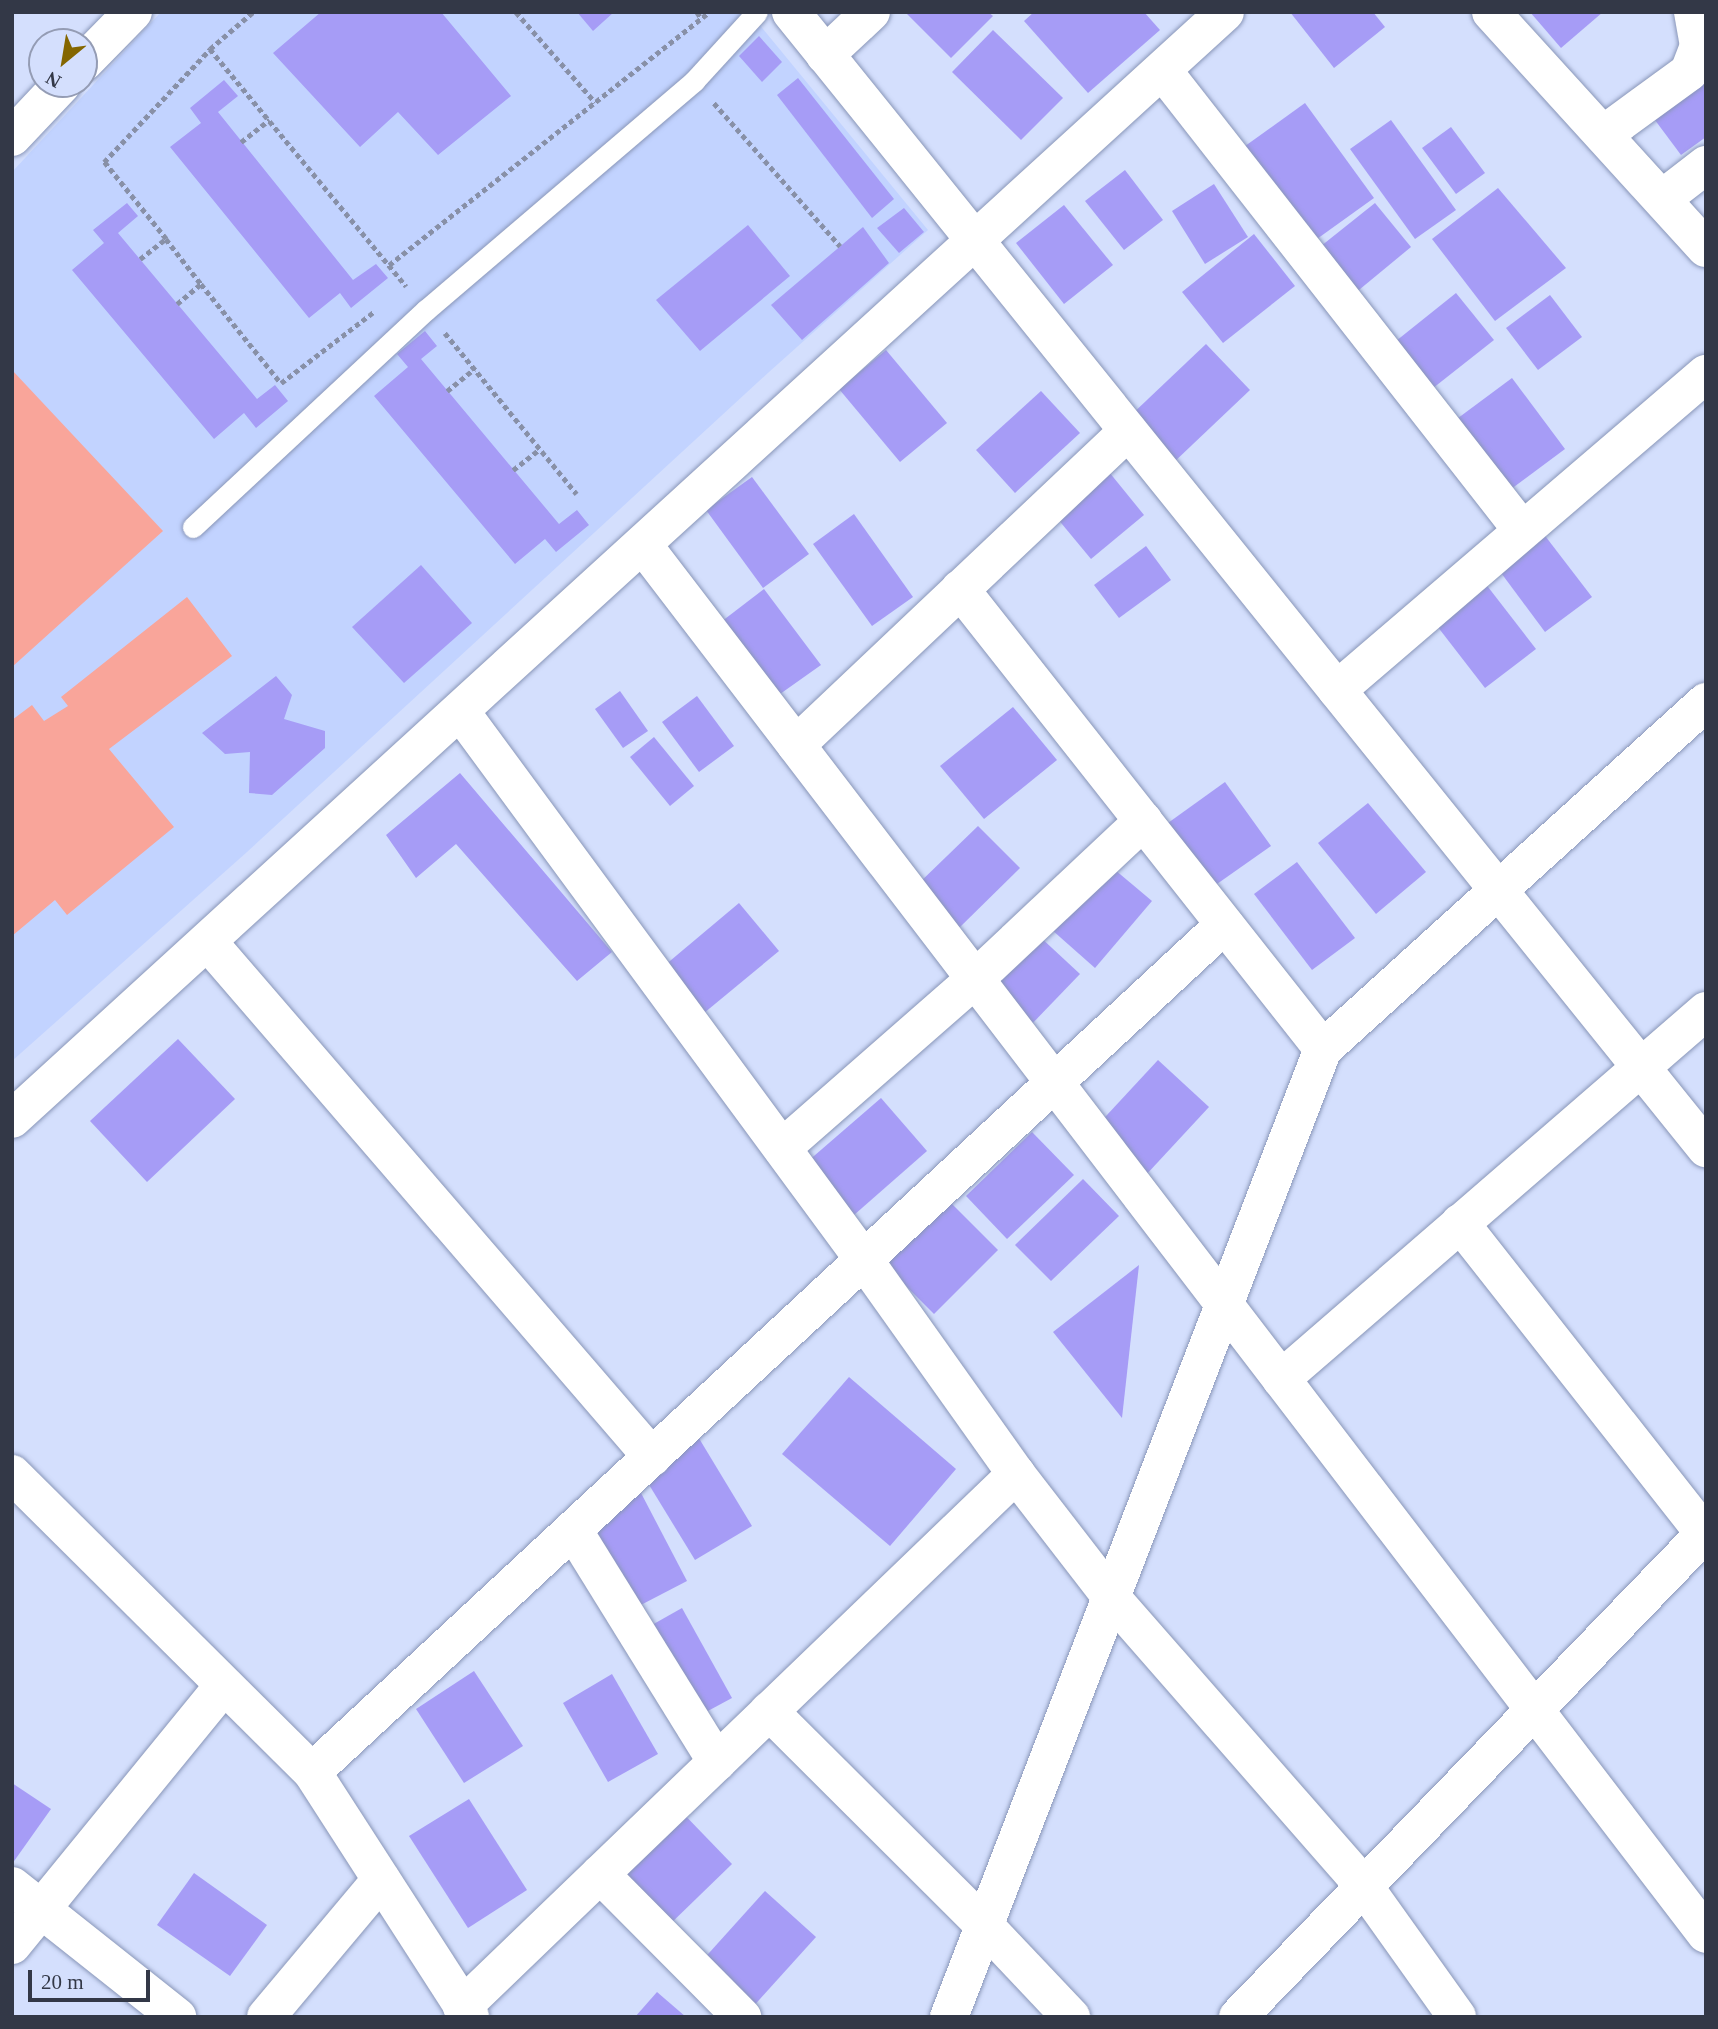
<!DOCTYPE html>
<html>
<head>
<meta charset="utf-8">
<style>
  body { margin:0 }
  #map { position:relative; width:1718px; height:2029px; overflow:hidden; background:#d4dffd; font-family:Georgia,serif }
  div>[style] { position:absolute }
  .built>* { inset:0; background:#c2d3ff }
  .green>* { inset:0; background:#f9a59a }
  .building>* { inset:0; background:#a69cf6 }
  .path>* { height:4.5px; margin-top:-2.25px; transform-origin:0; background:repeating-linear-gradient(90deg,#8890a7 0 5px,transparent 0 8.5px) }
  .roads { filter:drop-shadow(0 0 2px #8996b8) drop-shadow(0 0 2px #8996b8) }
  .service>* { height:21px; margin:-10.5px; padding:0 10.5px; transform-origin:10.5px; border-radius:10.5px; background:#fff }
  .minor>* { height:38px; margin:-19px; padding:0 19px; transform-origin:19px; border-radius:19px; background:#fff }
  .tertiary>* { height:38px; margin:-19px; padding:0 19px; transform-origin:19px; border-radius:19px; background:#fff }
  span { translate:-50% -50%; white-space:nowrap; text-align:center; line-height:1.15; -webkit-text-stroke:7px #d4dffd; paint-order:stroke }
  .frame { position:absolute; inset:0; border:14px solid #333847; pointer-events:none }
  .north { position:absolute; left:28px; top:28px; width:70px; height:70px; box-sizing:border-box; background:#d4dffd; border:2px solid #949cb4; border-radius:50%; rotate:210deg; font-size:19px; font-weight:700; line-height:28px; text-align:center; color:#333847 }
  .north::after { content:''; display:block; margin:auto; width:24px; height:32px; background:#846600; clip-path:polygon(50% 0,100% 100%,50% 72%,0 100%) }
  .scale { position:absolute; left:28px; top:1970px; width:122px; height:32px; box-sizing:border-box; border:4px solid #333847; border-top:0; padding-left:9px; font-size:21px; line-height:24px; white-space:nowrap; color:#333847; -webkit-text-stroke:5px #d4dffd; paint-order:stroke }
</style>
</head>
<body>
<div id="map">
  <div class="built">
    <i style="clip-path:polygon(161px 12px,749px 12px,928px 230px,769px 372px,247px 852px,12px 1061px,12px 172px)"></i>
  </div>
  <div class="green">
    <i style="clip-path:polygon(12px 370px,163px 531px,12px 667px)"></i>
    <i style="clip-path:polygon(187px 597px,232px 656px,109px 749px,174px 827px,67px 915px,55px 900px,12px 936px,12px 720px,32px 705px,44px 721px,68px 706px,61px 697px)"></i>
  </div>
  <div class="building">
    <i style="clip-path:polygon(321px 12px,441px 12px,511px 96px,438px 155px,398px 112px,360px 147px,273px 53px)"></i>
    <i style="clip-path:polygon(577px 12px,614px 12px,593px 31px)"></i>
    <i style="clip-path:polygon(905px 12px,988px 12px,993px 16px,951px 58px)"></i>
    <i style="clip-path:polygon(1034px 12px,1144px 12px,1160px 30px,1088px 93px,1024px 21px)"></i>
    <i style="clip-path:polygon(1290px 12px,1373px 12px,1385px 27px,1334px 68px)"></i>
    <i style="clip-path:polygon(1530px 12px,1603px 12px,1561px 48px)"></i>
    <i style="clip-path:polygon(993px 30px,1063px 98px,1021px 140px,952px 72px)"></i>
    <i style="clip-path:polygon(759px 36px,782px 62px,762px 82px,739px 56px)"></i>
    <i style="clip-path:polygon(1706px 65px,1706px 137px,1681px 155px,1646px 108px)"></i>
    <i style="clip-path:polygon(798px 78px,894px 199px,872px 218px,777px 95px)"></i>
    <i style="clip-path:polygon(224px 80px,238px 96px,218px 112px,353px 280px,376px 264px,388px 278px,351px 308px,340px 293px,309px 318px,170px 147px,201px 123px,190px 108px)"></i>
    <i style="clip-path:polygon(1305px 103px,1374px 198px,1303px 249px,1234px 154px)"></i>
    <i style="clip-path:polygon(1391px 120px,1456px 210px,1415px 239px,1350px 149px)"></i>
    <i style="clip-path:polygon(1451px 127px,1485px 173px,1456px 194px,1422px 148px)"></i>
    <i style="clip-path:polygon(1125px 170px,1163px 220px,1124px 250px,1085px 201px)"></i>
    <i style="clip-path:polygon(1214px 184px,1248px 237px,1205px 264px,1172px 211px)"></i>
    <i style="clip-path:polygon(1498px 188px,1566px 268px,1495px 321px,1432px 239px)"></i>
    <i style="clip-path:polygon(127px 203px,138px 216px,118px 233px,257px 399px,275px 385px,288px 401px,256px 428px,244px 413px,214px 439px,72px 270px,104px 243px,93px 230px)"></i>
    <i style="clip-path:polygon(1375px 203px,1411px 247px,1348px 299px,1311px 254px)"></i>
    <i style="clip-path:polygon(1064px 205px,1113px 265px,1064px 304px,1016px 243px)"></i>
    <i style="clip-path:polygon(904px 208px,924px 232px,899px 253px,877px 228px)"></i>
    <i style="clip-path:polygon(748px 225px,790px 276px,700px 351px,656px 300px)"></i>
    <i style="clip-path:polygon(863px 227px,889px 263px,802px 340px,771px 305px)"></i>
    <i style="clip-path:polygon(1254px 234px,1295px 286px,1223px 343px,1182px 292px)"></i>
    <i style="clip-path:polygon(1456px 293px,1494px 340px,1423px 396px,1386px 349px)"></i>
    <i style="clip-path:polygon(1550px 295px,1582px 337px,1538px 370px,1506px 328px)"></i>
    <i style="clip-path:polygon(425px 331px,437px 346px,421px 359px,559px 524px,577px 510px,589px 525px,556px 552px,545px 539px,515px 564px,374px 396px,408px 367px,397px 354px)"></i>
    <i style="clip-path:polygon(1206px 344px,1250px 390px,1172px 464px,1128px 418px)"></i>
    <i style="clip-path:polygon(886px 350px,947px 423px,900px 462px,839px 389px)"></i>
    <i style="clip-path:polygon(1512px 378px,1565px 449px,1499px 498px,1446px 427px)"></i>
    <i style="clip-path:polygon(1041px 391px,1080px 433px,1015px 493px,976px 450px)"></i>
    <i style="clip-path:polygon(1105px 467px,1144px 515px,1091px 559px,1052px 512px)"></i>
    <i style="clip-path:polygon(752px 477px,809px 554px,763px 588px,706px 510px)"></i>
    <i style="clip-path:polygon(854px 514px,913px 597px,872px 626px,813px 544px)"></i>
    <i style="clip-path:polygon(1536px 524px,1592px 597px,1545px 632px,1490px 558px)"></i>
    <i style="clip-path:polygon(1146px 546px,1171px 580px,1119px 618px,1094px 585px)"></i>
    <i style="clip-path:polygon(421px 565px,472px 623px,404px 683px,352px 627px)"></i>
    <i style="clip-path:polygon(1478px 574px,1536px 649px,1485px 688px,1427px 613px)"></i>
    <i style="clip-path:polygon(764px 589px,821px 665px,773px 699px,717px 625px)"></i>
    <i style="clip-path:polygon(276px 676px,292px 695px,284px 719px,325px 731px,325px 748px,272px 795px,249px 793px,250px 752px,225px 754px,202px 733px)"></i>
    <i style="clip-path:polygon(620px 691px,648px 731px,623px 748px,595px 709px)"></i>
    <i style="clip-path:polygon(697px 696px,734px 746px,699px 772px,662px 722px)"></i>
    <i style="clip-path:polygon(1013px 707px,1057px 760px,984px 819px,940px 766px)"></i>
    <i style="clip-path:polygon(654px 737px,694px 786px,670px 806px,630px 757px)"></i>
    <i style="clip-path:polygon(460px 773px,612px 952px,577px 981px,456px 844px,416px 878px,386px 835px)"></i>
    <i style="clip-path:polygon(1225px 782px,1271px 846px,1207px 891px,1161px 828px)"></i>
    <i style="clip-path:polygon(1368px 803px,1426px 872px,1376px 914px,1318px 843px)"></i>
    <i style="clip-path:polygon(978px 826px,1020px 868px,958px 929px,916px 886px)"></i>
    <i style="clip-path:polygon(1297px 862px,1355px 938px,1312px 970px,1254px 894px)"></i>
    <i style="clip-path:polygon(1108px 864px,1152px 901px,1095px 968px,1052px 930px)"></i>
    <i style="clip-path:polygon(739px 903px,779px 951px,698px 1018px,658px 971px)"></i>
    <i style="clip-path:polygon(1038px 935px,1080px 974px,1028px 1028px,987px 989px)"></i>
    <i style="clip-path:polygon(178px 1039px,235px 1099px,147px 1182px,90px 1121px)"></i>
    <i style="clip-path:polygon(1158px 1060px,1209px 1107px,1145px 1176px,1094px 1129px)"></i>
    <i style="clip-path:polygon(881px 1098px,927px 1151px,854px 1215px,807px 1162px)"></i>
    <i style="clip-path:polygon(1032px 1132px,1074px 1175px,1007px 1239px,966px 1196px)"></i>
    <i style="clip-path:polygon(1083px 1179px,1119px 1216px,1051px 1281px,1015px 1245px)"></i>
    <i style="clip-path:polygon(949px 1201px,998px 1250px,934px 1314px,885px 1265px)"></i>
    <i style="clip-path:polygon(1139px 1265px,1122px 1418px,1053px 1332px)"></i>
    <i style="clip-path:polygon(849px 1377px,956px 1469px,890px 1546px,782px 1454px)"></i>
    <i style="clip-path:polygon(697px 1435px,752px 1526px,695px 1560px,640px 1470px)"></i>
    <i style="clip-path:polygon(641px 1493px,687px 1581px,635px 1608px,590px 1520px)"></i>
    <i style="clip-path:polygon(682px 1608px,732px 1698px,693px 1719px,643px 1630px)"></i>
    <i style="clip-path:polygon(474px 1671px,523px 1746px,464px 1783px,416px 1709px)"></i>
    <i style="clip-path:polygon(612px 1674px,658px 1754px,608px 1782px,563px 1703px)"></i>
    <i style="clip-path:polygon(12px 1783px,51px 1809px,12px 1864px)"></i>
    <i style="clip-path:polygon(469px 1799px,527px 1890px,468px 1928px,409px 1836px)"></i>
    <i style="clip-path:polygon(676px 1806px,732px 1864px,666px 1928px,610px 1870px)"></i>
    <i style="clip-path:polygon(194px 1873px,267px 1925px,230px 1976px,157px 1925px)"></i>
    <i style="clip-path:polygon(765px 1891px,816px 1937px,751px 2009px,700px 1963px)"></i>
    <i style="clip-path:polygon(657px 1992px,686px 2017px,635px 2017px)"></i>
  </div>
  <div class="path">
    <i style="left:516px;top:12px;width:120px;rotate:48.7deg"></i>
    <i style="left:697px;top:12px;width:7px;rotate:56deg"></i>
    <i style="left:210px;top:49px;width:308px;rotate:50.4deg"></i>
    <i style="left:714px;top:103px;width:191px;rotate:48.6deg"></i>
    <i style="left:241px;top:142px;width:36px;rotate:-38deg"></i>
    <i style="left:166px;top:239px;width:99px;rotate:-128.8deg"></i>
    <i style="left:104px;top:162px;width:155px;rotate:-46.8deg"></i>
    <i style="left:210px;top:49px;width:57px;rotate:-40.7deg"></i>
    <i style="left:140px;top:259px;width:33px;rotate:-38deg"></i>
    <i style="left:166px;top:239px;width:57px;rotate:52.1deg"></i>
    <i style="left:389px;top:265px;width:408px;rotate:-38.3deg"></i>
    <i style="left:177px;top:304px;width:31px;rotate:-40deg"></i>
    <i style="left:201px;top:284px;width:127px;rotate:51.1deg"></i>
    <i style="left:281px;top:383px;width:118px;rotate:-37.5deg"></i>
    <i style="left:445px;top:333px;width:208px;rotate:50.7deg"></i>
    <i style="left:447px;top:391px;width:35px;rotate:-39deg"></i>
    <i style="left:513px;top:470px;width:34px;rotate:-38deg"></i>
  </div>
  <div class="roads">
    <div class="service">
      <i style="left:193px;top:527px;width:318px;rotate:-43deg"></i>
      <i style="left:426px;top:310px;width:353px;rotate:-40.5deg"></i>
      <i style="left:694px;top:81px;width:93px;rotate:-47.6deg"></i>
    </div>
    <div class="minor">
      <i style="left:791px;top:12px;width:1459px;rotate:51.15deg"></i>
      <i style="left:825px;top:55px;width:63px;rotate:-43.1deg"></i>
      <i style="left:84px;top:62px;width:70px;rotate:-45.6deg"></i>
      <i style="left:1163px;top:71px;width:583px;rotate:51.97deg"></i>
      <i style="left:1604px;top:134px;width:105px;rotate:-36.1deg"></i>
      <i style="left:1689px;top:72px;width:28px;rotate:-69deg"></i>
      <i style="left:1699px;top:46px;width:35px;rotate:-100deg"></i>
      <i style="left:12px;top:137px;width:73px;rotate:-46.7deg"></i>
      <i style="left:1662px;top:199px;width:56px;rotate:-37.7deg"></i>
      <i style="left:643px;top:545px;width:1749px;rotate:52.57deg"></i>
      <i style="left:960px;top:589px;width:586px;rotate:51.72deg"></i>
      <i style="left:1337px;top:690px;width:486px;rotate:-40.6deg"></i>
      <i style="left:460px;top:711px;width:682px;rotate:53.65deg"></i>
      <i style="left:864px;top:1260px;width:262px;rotate:54.6deg"></i>
      <i style="left:1016px;top:1474px;width:155px;rotate:52.3deg"></i>
      <i style="left:1111px;top:1597px;width:383px;rotate:48.8deg"></i>
      <i style="left:1363px;top:1885px;width:162px;rotate:54.5deg"></i>
      <i style="left:796px;top:745px;width:457px;rotate:-43.4deg"></i>
      <i style="left:208px;top:942px;width:680px;rotate:49.23deg"></i>
      <i style="left:12px;top:1119px;width:1642px;rotate:-42.38deg"></i>
      <i style="left:782px;top:1148px;width:257px;rotate:-41.2deg"></i>
      <i style="left:975px;top:979px;width:231px;rotate:-43.2deg"></i>
      <i style="left:1460px;top:1223px;width:398px;rotate:51.8deg"></i>
      <i style="left:1281px;top:1379px;width:562px;rotate:-40.89deg"></i>
      <i style="left:12px;top:1474px;width:423px;rotate:44.8deg"></i>
      <i style="left:312px;top:1772px;width:292px;rotate:57.2deg"></i>
      <i style="left:573px;top:1530px;width:273px;rotate:58.2deg"></i>
      <i style="left:769px;top:1711px;width:303px;rotate:44.9deg"></i>
      <i style="left:984px;top:1925px;width:127px;rotate:46.6deg"></i>
      <i style="left:312px;top:1772px;width:1245px;rotate:-42.88deg"></i>
      <i style="left:600px;top:1874px;width:202px;rotate:45.2deg"></i>
      <i style="left:12px;top:1886px;width:211px;rotate:38.4deg"></i>
      <i style="left:12px;top:1945px;width:335px;rotate:-50.8deg"></i>
      <i style="left:462px;top:2007px;width:769px;rotate:-43.89deg"></i>
      <i style="left:266px;top:2017px;width:179px;rotate:-50deg"></i>
      <i style="left:949px;top:2017px;width:1038px;rotate:-68.88deg"></i>
      <i style="left:1323px;top:1049px;width:517px;rotate:-42.18deg"></i>
      <i style="left:1238px;top:2017px;width:674px;rotate:-46.02deg"></i>
    </div>
    <div class="tertiary">
      <i style="left:1491px;top:12px;width:319px;rotate:47.7deg"></i>
    </div>
  </div>
  <div class="frame"></div>
  <div class="north">N</div>
  <div class="scale">20 m</div>
</div>
</body>
</html>
